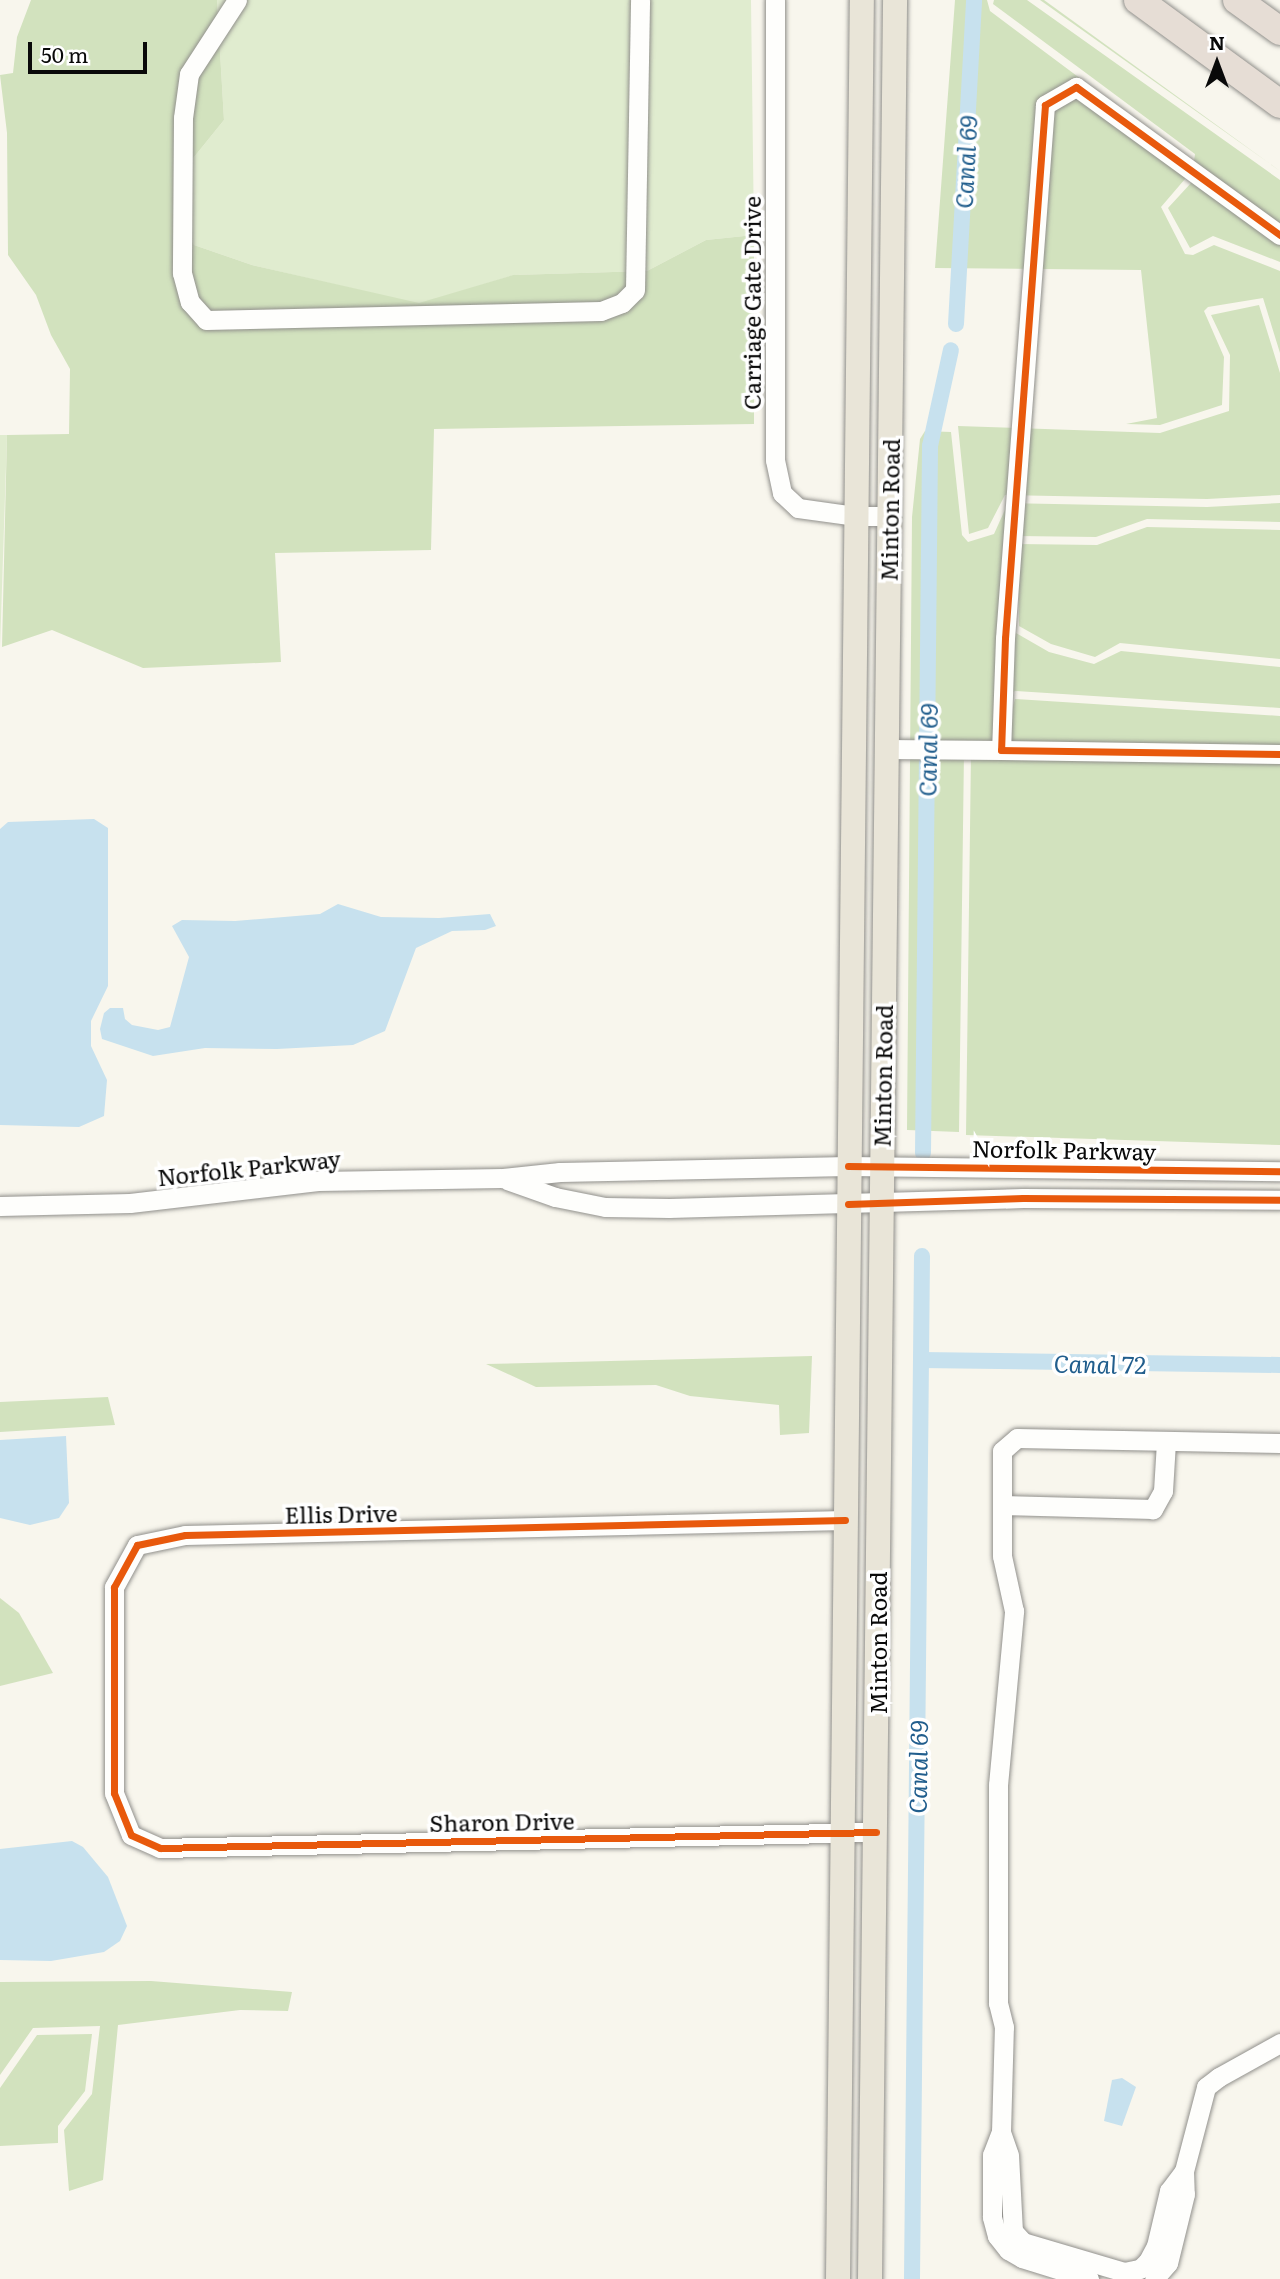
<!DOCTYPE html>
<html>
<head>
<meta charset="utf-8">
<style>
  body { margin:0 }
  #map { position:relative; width:1280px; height:2279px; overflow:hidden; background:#f8f6ed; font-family:Literata,serif }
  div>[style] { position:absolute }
  .green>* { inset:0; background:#e0eccf }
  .forest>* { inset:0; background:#d2e2be }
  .water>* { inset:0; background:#c7e1ee }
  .canal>* { height:16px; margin:-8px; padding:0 8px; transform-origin:8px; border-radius:8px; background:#c7e1ee }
  .roads { filter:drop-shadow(0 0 2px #91908c) drop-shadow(0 0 2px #91908c) }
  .minor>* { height:19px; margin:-9.5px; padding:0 9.5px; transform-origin:9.5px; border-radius:9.5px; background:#fefefc }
  .major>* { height:24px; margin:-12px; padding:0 12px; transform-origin:12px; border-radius:12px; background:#e9e5d8 }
  .highway>* { height:28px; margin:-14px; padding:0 14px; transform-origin:14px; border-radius:14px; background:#e6ddd5 }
  .cycleway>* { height:7px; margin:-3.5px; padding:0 3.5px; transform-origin:3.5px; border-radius:3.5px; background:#e8590c }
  span { translate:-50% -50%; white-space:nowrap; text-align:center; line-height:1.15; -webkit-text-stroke:7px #fff; paint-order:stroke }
  .street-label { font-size:23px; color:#090909 }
  .water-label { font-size:24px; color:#215e8d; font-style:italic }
  .north { position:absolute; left:1182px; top:28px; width:70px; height:70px; -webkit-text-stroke:5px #fff; paint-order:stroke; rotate:0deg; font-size:19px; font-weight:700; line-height:28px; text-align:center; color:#090909 }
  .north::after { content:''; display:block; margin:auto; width:24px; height:32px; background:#090909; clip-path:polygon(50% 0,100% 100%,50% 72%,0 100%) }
  .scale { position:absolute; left:28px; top:42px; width:119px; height:32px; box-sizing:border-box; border:4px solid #090909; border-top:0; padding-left:9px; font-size:21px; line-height:24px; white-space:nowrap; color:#090909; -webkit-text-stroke:5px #fff; paint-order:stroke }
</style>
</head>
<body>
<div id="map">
  <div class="green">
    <i style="clip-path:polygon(217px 0,751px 0,754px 235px,706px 240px,647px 271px,514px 275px,419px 304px,252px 265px,194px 245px,175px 204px,190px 162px,224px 120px)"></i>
    <i style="clip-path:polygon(0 435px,7px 435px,0 648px)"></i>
  </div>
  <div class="forest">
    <i style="clip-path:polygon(31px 0,217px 0,224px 120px,190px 162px,175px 204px,194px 245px,252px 265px,419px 303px,513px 275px,647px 271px,706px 240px,754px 235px,754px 424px,434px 429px,431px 550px,275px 553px,281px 662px,143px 668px,52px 630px,2px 647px,7px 435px,69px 434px,70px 369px,51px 335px,36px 295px,8px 255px,7px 133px,0 75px,13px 73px,17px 37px)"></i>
    <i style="clip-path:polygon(955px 0,987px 0,990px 11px,1187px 158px,1185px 179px,1161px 207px,1185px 254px,1193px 255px,1214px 245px,1280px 271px,1280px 353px,1263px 298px,1208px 307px,1204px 311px,1224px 357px,1222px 405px,1160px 425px,1126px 424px,1157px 418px,1141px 270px,935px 268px)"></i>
    <i style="clip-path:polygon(994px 0,1027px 0,1280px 180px,1280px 262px,1213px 236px,1190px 248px,1168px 208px,1191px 183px,1195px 154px,993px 4px)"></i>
    <i style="clip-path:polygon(1040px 0,1044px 0,1280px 171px)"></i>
    <i style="clip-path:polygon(1259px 305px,1280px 373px,1280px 495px,1207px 499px,1005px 495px,988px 528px,969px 534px,958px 426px,1160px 433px,1229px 411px,1230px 355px,1211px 315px)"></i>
    <i style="clip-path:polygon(925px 431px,951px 432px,962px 535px,968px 542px,994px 534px,1008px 503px,1207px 507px,1280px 503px,1280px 522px,1147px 519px,1096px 537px,1018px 536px,1013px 629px,1016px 633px,1049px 652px,1094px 664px,1121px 651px,1280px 667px,1280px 708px,1015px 691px,1011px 693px,997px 739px,964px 752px,959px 1132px,907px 1130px,912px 517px,920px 439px)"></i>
    <i style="clip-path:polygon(1147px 527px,1280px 530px,1280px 659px,1120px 643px,1095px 657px,1051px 644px,1019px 626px,1018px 544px,1097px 545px)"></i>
    <i style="clip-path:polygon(1015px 699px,1280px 716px,1280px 1145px,966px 1135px,971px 753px,1002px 746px)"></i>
    <i style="clip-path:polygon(812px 1356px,809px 1433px,780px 1435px,779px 1405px,690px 1396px,656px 1385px,536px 1387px,486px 1364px)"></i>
    <i style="clip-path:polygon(108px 1397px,115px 1425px,0 1432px,0 1402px)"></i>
    <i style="clip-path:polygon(0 1598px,19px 1613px,53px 1673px,0 1686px)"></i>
    <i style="clip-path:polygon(151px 1981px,292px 1992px,288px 2011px,240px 2010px,118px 2025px,103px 2180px,69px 2191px,64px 2130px,92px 2094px,100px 2026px,33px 2028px,0 2075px,0 1982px)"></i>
    <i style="clip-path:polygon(92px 2034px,85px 2091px,58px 2126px,58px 2143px,0 2146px,0 2088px,37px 2035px)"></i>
  </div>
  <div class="water">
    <i style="clip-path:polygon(94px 819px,108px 828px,108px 986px,91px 1021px,91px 1046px,107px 1080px,104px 1116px,79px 1127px,0 1125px,0 829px,8px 822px)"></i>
    <i style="clip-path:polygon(338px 904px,381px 917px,439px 918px,490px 914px,496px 926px,485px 930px,452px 931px,416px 948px,385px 1031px,353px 1045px,277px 1049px,205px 1048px,153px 1056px,102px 1039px,100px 1029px,104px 1013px,110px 1008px,123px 1008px,125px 1019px,132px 1025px,158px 1030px,170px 1027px,189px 957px,172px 926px,182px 920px,235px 921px,320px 914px)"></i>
    <i style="clip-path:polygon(66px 1436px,69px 1503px,59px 1518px,30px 1525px,0 1518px,0 1440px)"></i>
    <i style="clip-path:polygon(72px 1841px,83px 1847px,108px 1877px,127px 1926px,120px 1941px,104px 1952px,51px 1961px,0 1960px,0 1849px)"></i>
    <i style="clip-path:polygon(1122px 2078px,1136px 2087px,1122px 2126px,1104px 2121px,1112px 2080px)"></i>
  </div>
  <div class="canal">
    <i style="left:956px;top:324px;width:324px;rotate:-86.8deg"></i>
    <i style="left:923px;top:1153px;width:707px;rotate:-89.43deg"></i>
    <i style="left:930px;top:446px;width:98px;rotate:-77.7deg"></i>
    <i style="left:921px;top:1360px;width:359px;rotate:0.8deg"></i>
    <i style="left:912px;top:2279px;width:1023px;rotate:-89.44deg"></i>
  </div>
  <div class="roads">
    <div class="minor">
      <i style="left:237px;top:0;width:88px;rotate:123deg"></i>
      <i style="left:189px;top:74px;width:44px;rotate:97.8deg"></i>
      <i style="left:183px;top:118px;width:155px;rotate:90.4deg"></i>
      <i style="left:182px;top:273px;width:30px;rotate:75deg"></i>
      <i style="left:190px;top:302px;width:24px;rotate:48deg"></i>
      <i style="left:206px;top:320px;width:395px;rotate:-1.3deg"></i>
      <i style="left:601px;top:311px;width:22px;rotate:-21deg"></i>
      <i style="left:622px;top:303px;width:18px;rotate:-45deg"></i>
      <i style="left:635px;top:290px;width:290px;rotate:-89deg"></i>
      <i style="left:775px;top:0;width:460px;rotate:90deg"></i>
      <i style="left:775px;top:460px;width:34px;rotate:78deg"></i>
      <i style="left:782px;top:493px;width:22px;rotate:43deg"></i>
      <i style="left:798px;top:508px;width:59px;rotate:7.9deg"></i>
      <i style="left:856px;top:516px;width:32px"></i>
      <i style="left:1280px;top:235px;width:252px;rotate:-144deg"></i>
      <i style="left:1076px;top:87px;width:36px;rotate:150deg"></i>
      <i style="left:1045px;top:105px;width:534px;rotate:94.29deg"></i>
      <i style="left:1005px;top:638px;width:112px;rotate:92deg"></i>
      <i style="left:1001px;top:750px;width:279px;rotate:0.8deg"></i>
      <i style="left:887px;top:749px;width:114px;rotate:0.5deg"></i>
      <i style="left:507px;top:1180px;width:51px;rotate:19.5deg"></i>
      <i style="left:555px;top:1197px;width:51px;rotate:11.3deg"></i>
      <i style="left:605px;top:1207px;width:64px;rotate:0.9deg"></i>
      <i style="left:669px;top:1208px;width:354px;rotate:-1.6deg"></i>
      <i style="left:1023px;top:1198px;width:257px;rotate:0.4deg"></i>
      <i style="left:0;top:1206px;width:130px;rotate:-1.3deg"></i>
      <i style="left:130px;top:1203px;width:189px;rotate:-6.7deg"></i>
      <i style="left:318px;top:1181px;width:185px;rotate:-0.9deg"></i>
      <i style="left:503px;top:1178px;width:57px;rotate:-6deg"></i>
      <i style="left:560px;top:1172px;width:288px;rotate:-1.2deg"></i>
      <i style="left:848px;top:1166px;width:432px;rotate:0.7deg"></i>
      <i style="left:1166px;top:1442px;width:49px;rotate:93.5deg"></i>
      <i style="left:1163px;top:1491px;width:21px;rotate:119deg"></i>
      <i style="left:1153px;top:1509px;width:151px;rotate:-178.5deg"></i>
      <i style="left:1002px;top:1505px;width:54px;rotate:-90deg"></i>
      <i style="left:1002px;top:1451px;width:20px;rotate:-41deg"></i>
      <i style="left:1017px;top:1438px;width:263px;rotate:1.1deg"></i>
      <i style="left:845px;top:1520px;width:660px;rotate:178.7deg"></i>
      <i style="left:185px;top:1535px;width:49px;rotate:168.2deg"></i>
      <i style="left:137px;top:1545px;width:48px;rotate:118.7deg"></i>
      <i style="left:114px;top:1587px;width:206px;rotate:90deg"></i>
      <i style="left:114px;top:1793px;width:45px;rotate:68deg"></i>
      <i style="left:131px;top:1835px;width:32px;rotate:24deg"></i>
      <i style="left:160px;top:1848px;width:716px;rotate:-1.28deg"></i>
      <i style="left:1001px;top:2132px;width:105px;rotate:-88.4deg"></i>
      <i style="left:1004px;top:2027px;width:25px;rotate:-104deg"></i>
      <i style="left:998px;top:2003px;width:218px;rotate:-90deg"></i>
      <i style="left:998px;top:1785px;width:175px;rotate:-84.7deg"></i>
      <i style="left:1014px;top:1611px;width:56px;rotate:-102.3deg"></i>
      <i style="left:1002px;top:1556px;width:51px;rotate:-90deg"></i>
      <i style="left:1184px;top:2171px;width:87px;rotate:-75.3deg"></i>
      <i style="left:1206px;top:2087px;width:16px;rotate:-38deg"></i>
      <i style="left:1219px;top:2077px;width:70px;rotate:-29.1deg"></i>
      <i style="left:1089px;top:2279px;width:70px;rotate:-162.6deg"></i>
      <i style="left:1022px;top:2258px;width:16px;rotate:-150deg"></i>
      <i style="left:1008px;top:2250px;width:18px;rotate:-128deg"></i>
      <i style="left:997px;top:2236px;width:20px;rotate:-105deg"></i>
      <i style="left:992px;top:2217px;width:62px;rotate:-90deg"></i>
      <i style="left:992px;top:2155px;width:25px;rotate:-69deg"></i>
      <i style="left:1001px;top:2132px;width:24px;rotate:71deg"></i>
      <i style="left:1009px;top:2155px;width:76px;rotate:87deg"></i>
      <i style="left:1013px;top:2231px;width:15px;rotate:48deg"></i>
      <i style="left:1023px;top:2242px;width:105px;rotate:16.5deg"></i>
      <i style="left:1124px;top:2272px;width:16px;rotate:-11deg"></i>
      <i style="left:1140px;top:2269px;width:11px;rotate:-45deg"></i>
      <i style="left:1148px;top:2261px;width:17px;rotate:-62deg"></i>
      <i style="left:1156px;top:2246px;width:57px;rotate:-76.7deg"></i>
      <i style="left:1169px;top:2191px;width:25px;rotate:-53deg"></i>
      <i style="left:1184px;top:2171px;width:23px;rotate:88deg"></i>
      <i style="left:1185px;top:2194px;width:71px;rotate:103.8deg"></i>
      <i style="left:1168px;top:2263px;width:21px;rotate:131deg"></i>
    </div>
    <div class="major">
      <i style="left:838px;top:2279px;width:2279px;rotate:-89.4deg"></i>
      <i style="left:870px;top:2279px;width:2279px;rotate:-89.37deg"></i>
    </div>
    <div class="highway">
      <i style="left:1138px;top:0;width:176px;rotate:36.2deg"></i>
      <i style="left:1237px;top:0;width:53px;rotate:35.8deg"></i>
    </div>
  </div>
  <div class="cycleway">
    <i style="left:1280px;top:235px;width:252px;rotate:-144deg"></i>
    <i style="left:1076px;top:87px;width:36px;rotate:150deg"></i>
    <i style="left:1045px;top:105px;width:534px;rotate:94.29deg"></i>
    <i style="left:1005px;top:638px;width:112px;rotate:92deg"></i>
    <i style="left:1001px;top:750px;width:279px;rotate:0.8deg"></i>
    <i style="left:848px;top:1166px;width:432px;rotate:0.7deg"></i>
    <i style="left:848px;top:1204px;width:175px;rotate:-2deg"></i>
    <i style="left:1023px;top:1198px;width:257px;rotate:0.4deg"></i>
    <i style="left:845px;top:1520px;width:660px;rotate:178.7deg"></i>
    <i style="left:185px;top:1535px;width:49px;rotate:168.2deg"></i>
    <i style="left:137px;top:1545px;width:48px;rotate:118.7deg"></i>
    <i style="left:114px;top:1587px;width:206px;rotate:90deg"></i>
    <i style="left:114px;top:1793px;width:45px;rotate:68deg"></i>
    <i style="left:131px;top:1835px;width:32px;rotate:24deg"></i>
    <i style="left:160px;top:1848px;width:716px;rotate:-1.28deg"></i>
  </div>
  <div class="street-label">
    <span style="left:751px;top:303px;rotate:-90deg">Carriage Gate Drive</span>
    <span style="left:889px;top:510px;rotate:-89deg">Minton Road</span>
    <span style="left:882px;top:1076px;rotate:-89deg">Minton Road</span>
    <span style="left:1064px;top:1149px;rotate:1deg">Norfolk Parkway</span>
    <span style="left:249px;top:1167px;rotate:-6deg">Norfolk Parkway</span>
    <span style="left:341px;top:1513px;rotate:-1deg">Ellis Drive</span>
    <span style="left:877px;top:1643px;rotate:-90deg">Minton Road</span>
    <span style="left:502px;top:1821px;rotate:-1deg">Sharon Drive</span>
  </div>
  <div class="water-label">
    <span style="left:965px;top:162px;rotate:-87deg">Canal 69</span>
    <span style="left:927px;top:750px;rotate:-89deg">Canal 69</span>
    <span style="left:1100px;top:1363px;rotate:1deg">Canal 72</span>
    <span style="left:917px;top:1767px;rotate:-89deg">Canal 69</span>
  </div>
  <div class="north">N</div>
  <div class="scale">50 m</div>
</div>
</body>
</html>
